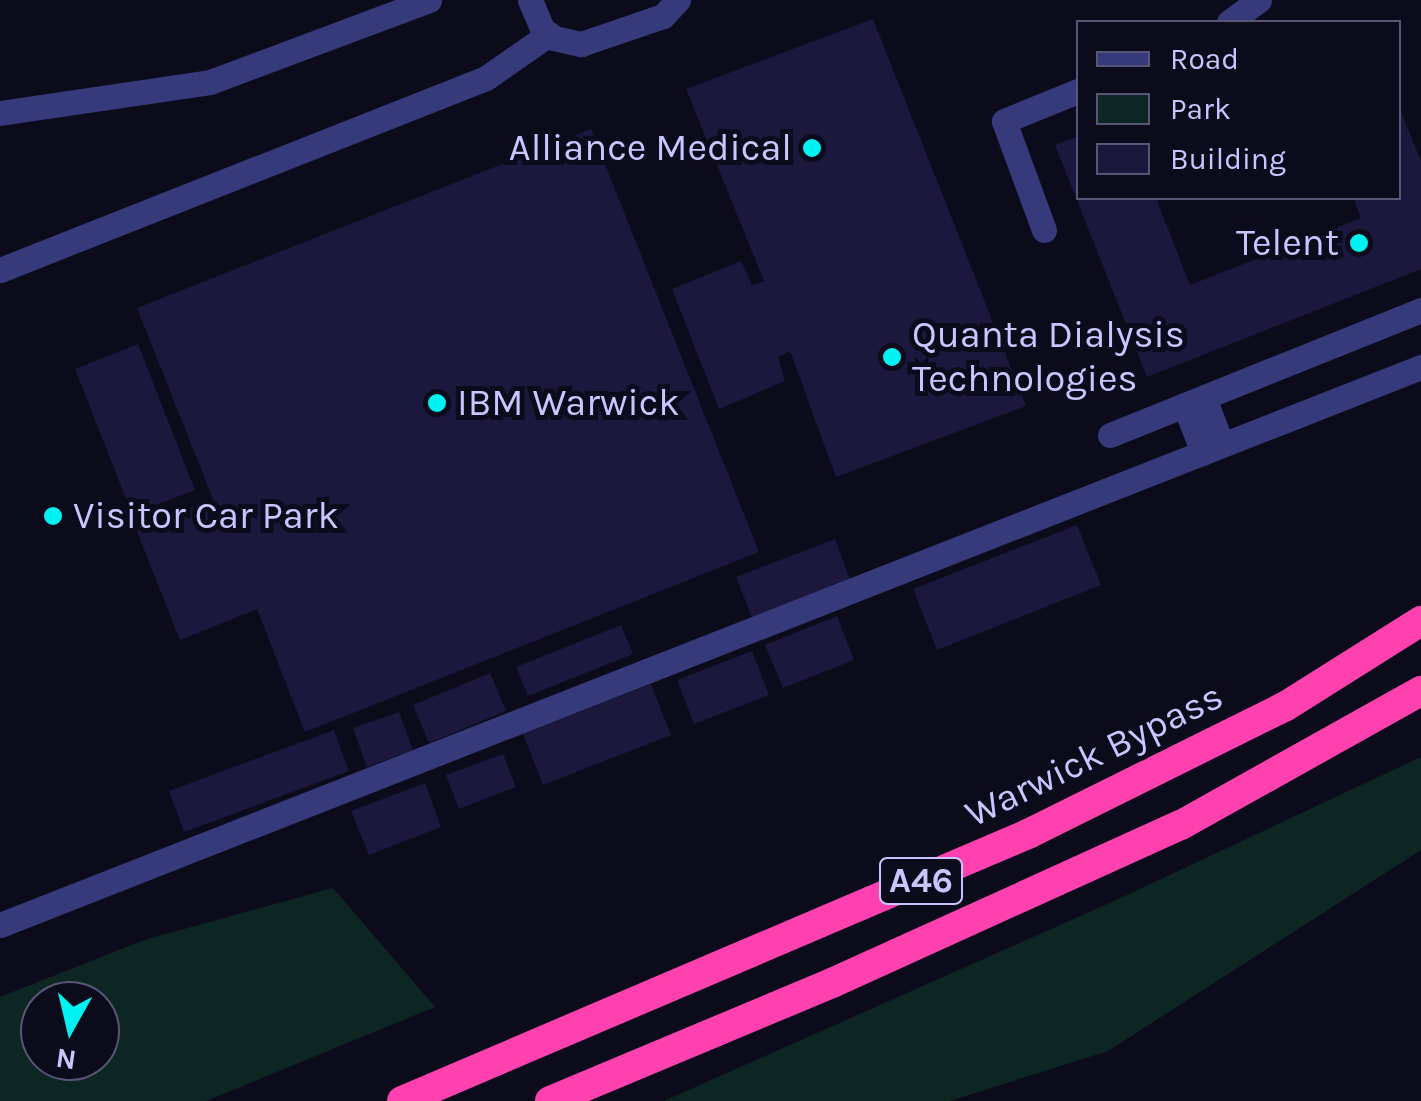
<!DOCTYPE html>
<html>
<head>
<meta charset="utf-8">
<style>
  body { margin:0 }
  #map { position:relative; width:1421px; height:1101px; overflow:hidden; background:#0c0b1c; font-family:Karla,sans-serif }
  div>[style] { position:absolute }
  .green>* { inset:0; background:#0e2623 }
  .building>* { inset:0; background:#1b173d }
  .minor>* { height:25px; margin:-12.5px; padding:0 12.5px; transform-origin:12.5px; border-radius:12.5px; background:#363a7b }
  .highway>* { height:30px; margin:-15px; padding:0 15px; transform-origin:15px; border-radius:15px; background:#ff41b0 }
  .dots>* { width:28px; height:28px; translate:-50% -50%; box-sizing:border-box; border:5px solid #0c0b1c; border-radius:50% }
  span { translate:-50% -50%; white-space:nowrap; text-align:center; line-height:1.15; -webkit-text-stroke:10px #0c0b1c; paint-order:stroke }
  .shield-label span { padding:2px 8px; background:#0c0b1c; border:2px solid; border-radius:8px; -webkit-text-stroke-width:0 }
  .shield-label { font-size:35px; color:#c7c6ff; font-weight:700 }
  .poi-label { font-size:38px; color:#c7c6ff }
  .right { translate:-100% -50%; text-align:right }
  .left { translate:0 -50%; text-align:left }
  .street-label { font-size:38px; color:#c7c6ff }
  .legend { position:absolute; left:1076px; top:20px; width:325px; height:180px; box-sizing:border-box; background:#0c0b1c; border:2px solid #575677; margin:0; padding:12px 18px; list-style:none; font-size:30px; color:#c7c6ff }
  .legend li { display:flex; align-items:center; gap:20px; height:50px }
  .legend b { width:50px; border:2px solid #575677 }
  .north { position:absolute; left:20px; top:981px; width:100px; height:100px; box-sizing:border-box; background:#0c0b1c; border:2px solid #575677; border-radius:50%; rotate:188deg; font-size:28px; font-weight:700; line-height:40px; text-align:center; color:#c7c6ff }
  .north::after { content:''; display:block; margin:auto; width:35px; height:45px; background:#00f1f1; clip-path:polygon(50% 0,100% 100%,50% 72%,0 100%) }
</style>
</head>
<body>
<div id="map">
  <div class="green">
    <i style="clip-path:polygon(1421px 757px,1421px 850px,1108px 1051px,950px 1101px,664px 1101px,1112px 902px)"></i>
    <i style="clip-path:polygon(evenodd,333px 888px,435px 1007px,206px 1101px,0 1101px,0 997px,144px 940px,333px 888px,40px 1001px,100px 1001px,100px 1061px,40px 1061px,40px 1001px)"></i>
  </div>
  <div class="building">
    <i style="clip-path:polygon(873px 19px,1026px 406px,836px 477px,790px 351px,778px 357px,785px 381px,719px 409px,672px 289px,741px 261px,752px 285px,764px 281px,686px 89px)"></i>
    <i style="clip-path:polygon(1398px 104px,1421px 161px,1421px 269px,1147px 377px,1055px 145px,1078px 136px,1078px 198px,1156px 198px,1190px 285px,1361px 218px,1353px 198px,1398px 198px)"></i>
    <i style="clip-path:polygon(591px 129px,759px 552px,305px 732px,257px 609px,180px 640px,136px 529px,213px 499px,137px 308px)"></i>
    <i style="clip-path:polygon(138px 344px,195px 490px,132px 514px,75px 369px)"></i>
    <i style="clip-path:polygon(1077px 525px,1101px 585px,937px 650px,913px 589px)"></i>
    <i style="clip-path:polygon(835px 539px,853px 587px,755px 625px,736px 577px)"></i>
    <i style="clip-path:polygon(837px 616px,854px 660px,783px 688px,765px 645px)"></i>
    <i style="clip-path:polygon(621px 625px,633px 654px,528px 696px,516px 667px)"></i>
    <i style="clip-path:polygon(752px 651px,769px 695px,694px 724px,677px 680px)"></i>
    <i style="clip-path:polygon(490px 673px,506px 711px,429px 743px,413px 705px)"></i>
    <i style="clip-path:polygon(651px 684px,671px 735px,543px 785px,523px 734px)"></i>
    <i style="clip-path:polygon(399px 712px,413px 750px,367px 767px,353px 728px)"></i>
    <i style="clip-path:polygon(334px 730px,349px 771px,184px 832px,169px 791px)"></i>
    <i style="clip-path:polygon(503px 754px,516px 787px,459px 809px,446px 775px)"></i>
    <i style="clip-path:polygon(425px 783px,441px 827px,369px 855px,351px 811px)"></i>
  </div>
  <div class="minor">
    <i style="left:530px;top:0;width:33px;rotate:67deg"></i>
    <i style="left:543px;top:30px;width:14px;rotate:36deg"></i>
    <i style="left:554px;top:38px;width:28px;rotate:13deg"></i>
    <i style="left:581px;top:44px;width:87px;rotate:-18.9deg"></i>
    <i style="left:663px;top:16px;width:22px;rotate:-47deg"></i>
    <i style="left:1229px;top:22px;width:37px;rotate:-36deg"></i>
    <i style="left:0;top:113px;width:212px;rotate:-8.4deg"></i>
    <i style="left:210px;top:82px;width:234px;rotate:-20.5deg"></i>
    <i style="left:1044px;top:230px;width:116px;rotate:-110.2deg"></i>
    <i style="left:1004px;top:121px;width:80px;rotate:-22.1deg"></i>
    <i style="left:0;top:270px;width:523px;rotate:-21.56deg"></i>
    <i style="left:486px;top:78px;width:77px;rotate:-34.9deg"></i>
    <i style="left:1204px;top:398px;width:50px;rotate:69deg"></i>
    <i style="left:1185px;top:405px;width:51px;rotate:69.4deg"></i>
    <i style="left:1110px;top:435px;width:335px;rotate:-21.9deg"></i>
    <i style="left:0;top:925px;width:1527px;rotate:-21.44deg"></i>
  </div>
  <div class="highway">
    <i style="left:402px;top:1101px;width:681px;rotate:-23.1deg"></i>
    <i style="left:1028px;top:834px;width:288px;rotate:-26.4deg"></i>
    <i style="left:1286px;top:706px;width:160px;rotate:-32.2deg"></i>
    <i style="left:550px;top:1101px;width:306px;rotate:-22.7deg"></i>
    <i style="left:832px;top:983px;width:383px;rotate:-24.4deg"></i>
    <i style="left:1181px;top:825px;width:275px;rotate:-29.2deg"></i>
  </div>
  <div class="dots">
    <i style="left:812px;top:148px;background:#00f1f1"></i>
    <i style="left:1359px;top:243px;background:#00f1f1"></i>
    <i style="left:892px;top:357px;background:#00f1f1"></i>
    <i style="left:437px;top:403px;background:#00f1f1"></i>
    <i style="left:53px;top:516px;background:#00f1f1"></i>
  </div>
  <div class="shield-label">
    <span style="left:921px;top:881px">A46</span>
  </div>
  <div class="poi-label">
    <span class="right" style="left:792px;top:148px">Alliance Medical</span>
    <span class="right" style="left:1339px;top:243px">Telent</span>
    <span class="left" style="left:912px;top:357px">Quanta Dialysis<br>Technologies</span>
    <span class="left" style="left:457px;top:403px">IBM Warwick</span>
    <span class="left" style="left:73px;top:516px">Visitor Car Park</span>
  </div>
  <div class="street-label">
    <span style="left:1094px;top:755px;rotate:-26deg">Warwick Bypass</span>
  </div>
  <ul class="legend">
  <li><b style="height:12px;background:#363a7b"></b>Road</li>
  <li><b style="height:28px;background:#0e2623"></b>Park</li>
  <li><b style="height:28px;background:#1b173d"></b>Building</li>
  </ul>
  <div class="north">N</div>
</div>
</body>
</html>
